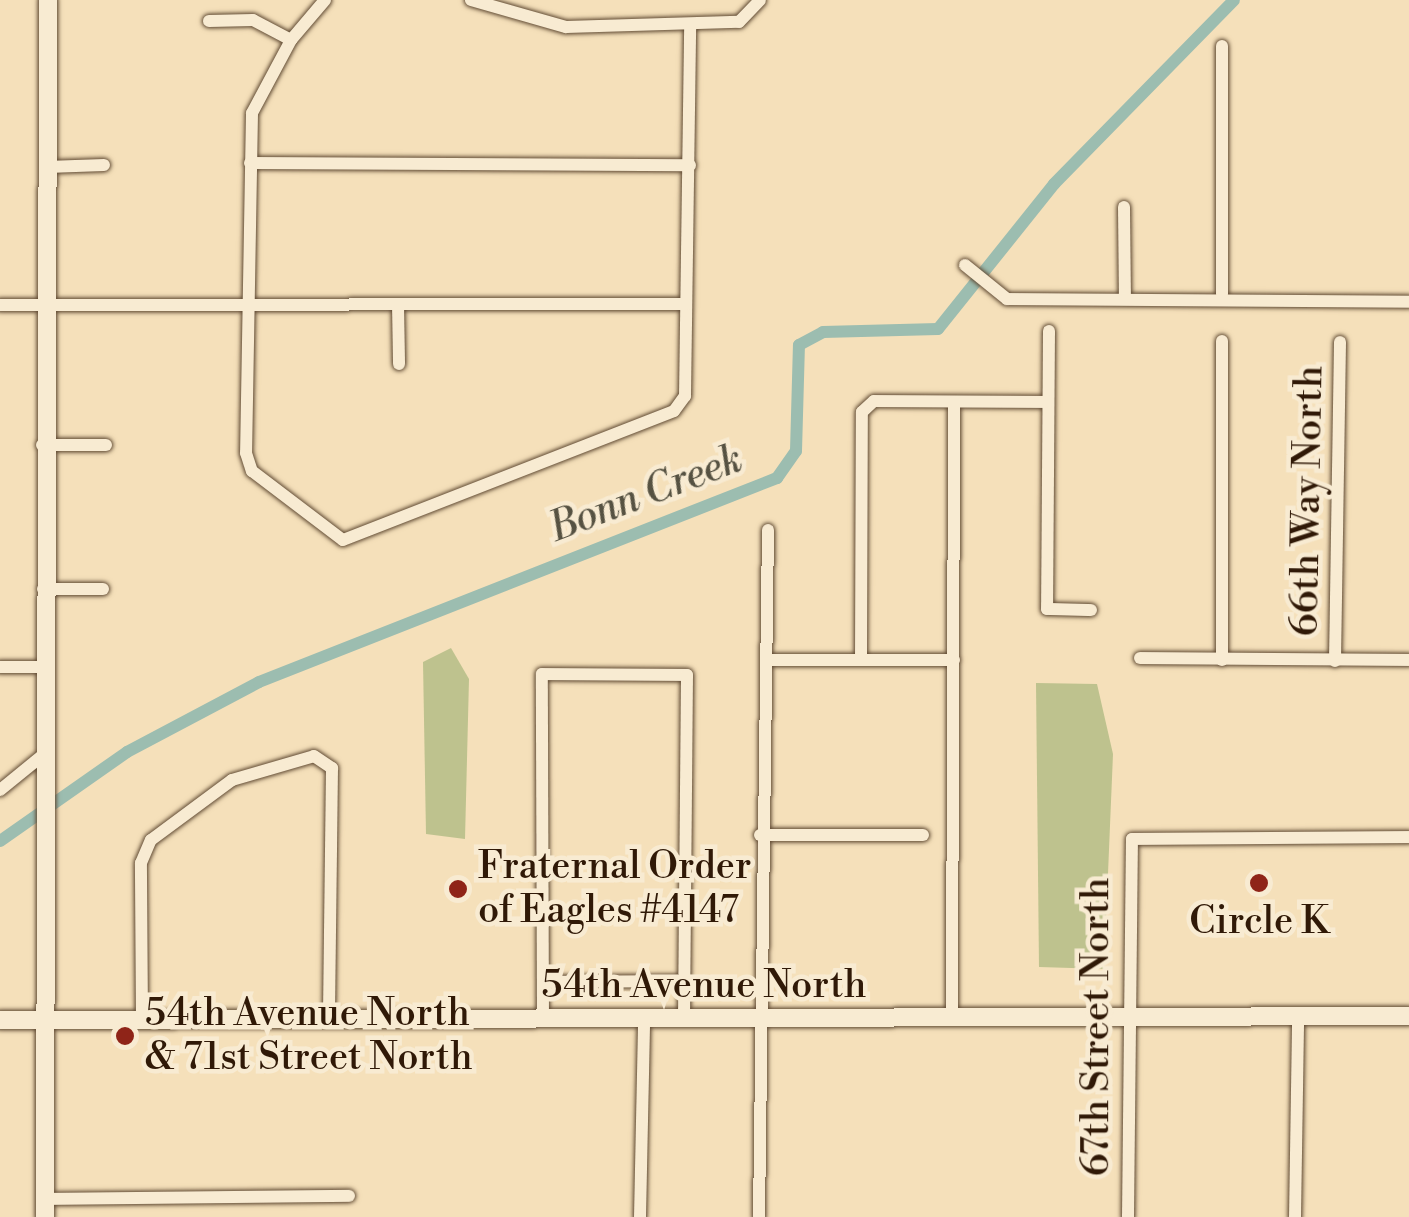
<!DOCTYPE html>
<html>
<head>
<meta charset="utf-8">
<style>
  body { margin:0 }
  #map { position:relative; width:1409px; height:1217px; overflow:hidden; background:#f5e0ba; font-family:"Libre Bodoni",serif }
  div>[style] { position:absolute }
  .green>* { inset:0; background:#bec28e }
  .canal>* { height:12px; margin:-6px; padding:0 6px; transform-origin:6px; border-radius:6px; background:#9cbdb0 }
  .roads { filter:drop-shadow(0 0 2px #614b34) drop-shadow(0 0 2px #614b34) }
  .street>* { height:12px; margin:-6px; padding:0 6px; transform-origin:6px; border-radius:6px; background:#f8ebd2 }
  .secondary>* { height:18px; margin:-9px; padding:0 9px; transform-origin:9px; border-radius:9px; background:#f8ebd2 }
  .dots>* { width:28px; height:28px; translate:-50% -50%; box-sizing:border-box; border:5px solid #f8ebd2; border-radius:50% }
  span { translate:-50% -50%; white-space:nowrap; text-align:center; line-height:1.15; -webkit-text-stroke:9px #f8ebd2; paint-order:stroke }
  .street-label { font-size:38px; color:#301907 }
  .poi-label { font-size:38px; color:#301907 }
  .left { translate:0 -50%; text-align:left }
  .water-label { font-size:40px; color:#565242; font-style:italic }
</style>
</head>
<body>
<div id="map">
  <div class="green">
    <i style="clip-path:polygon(451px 648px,469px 679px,465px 839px,426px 834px,423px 662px)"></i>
    <i style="clip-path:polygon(1036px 683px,1097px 684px,1113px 754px,1104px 969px,1039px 967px)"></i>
  </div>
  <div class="canal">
    <i style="left:0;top:841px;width:155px;rotate:-35deg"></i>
    <i style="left:127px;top:752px;width:149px;rotate:-27.9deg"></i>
    <i style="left:259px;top:682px;width:557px;rotate:-21.5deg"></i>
    <i style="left:777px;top:478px;width:33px;rotate:-55deg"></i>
    <i style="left:796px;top:451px;width:106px;rotate:-88.4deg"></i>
    <i style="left:799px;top:345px;width:27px;rotate:-28deg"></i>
    <i style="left:823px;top:332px;width:115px;rotate:-1.5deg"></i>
    <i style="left:938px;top:329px;width:186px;rotate:-51.3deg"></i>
    <i style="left:1054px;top:184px;width:257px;rotate:-45.6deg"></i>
  </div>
  <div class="roads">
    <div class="street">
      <i style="left:325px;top:0;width:52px;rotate:130.4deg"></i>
      <i style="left:291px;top:40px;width:83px;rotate:118.1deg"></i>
      <i style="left:252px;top:113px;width:340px;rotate:91deg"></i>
      <i style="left:246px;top:453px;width:19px;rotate:72deg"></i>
      <i style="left:252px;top:471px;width:114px;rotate:37.2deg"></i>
      <i style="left:343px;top:540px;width:355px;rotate:-21.3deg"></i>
      <i style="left:674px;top:411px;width:19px;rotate:-54deg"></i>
      <i style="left:685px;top:396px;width:370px;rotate:-89.2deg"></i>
      <i style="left:471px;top:0;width:99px;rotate:15.9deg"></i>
      <i style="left:566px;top:27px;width:173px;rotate:-1.7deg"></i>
      <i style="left:739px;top:22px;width:30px;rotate:-46deg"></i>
      <i style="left:209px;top:21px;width:44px;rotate:-1.3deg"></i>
      <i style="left:253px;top:20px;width:43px;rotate:27.8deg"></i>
      <i style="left:1222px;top:46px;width:248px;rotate:90deg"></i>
      <i style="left:250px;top:163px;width:440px;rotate:0.3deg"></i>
      <i style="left:47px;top:167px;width:57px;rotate:-2deg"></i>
      <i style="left:1124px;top:207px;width:92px;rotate:89.4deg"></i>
      <i style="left:965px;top:265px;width:54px;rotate:39deg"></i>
      <i style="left:1007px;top:299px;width:402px;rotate:0.4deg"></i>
      <i style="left:398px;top:304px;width:60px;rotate:89deg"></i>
      <i style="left:0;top:305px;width:686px;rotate:-0.08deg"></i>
      <i style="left:1049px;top:331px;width:278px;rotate:90.4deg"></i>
      <i style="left:1047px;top:609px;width:44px;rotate:1.3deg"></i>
      <i style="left:1222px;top:341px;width:319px;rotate:90deg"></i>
      <i style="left:42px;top:445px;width:64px"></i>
      <i style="left:43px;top:589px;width:60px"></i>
      <i style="left:1140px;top:658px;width:269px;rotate:0.4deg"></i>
      <i style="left:861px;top:659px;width:247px;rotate:-89.8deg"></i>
      <i style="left:862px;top:412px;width:16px;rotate:-43deg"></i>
      <i style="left:874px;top:401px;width:174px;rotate:0.3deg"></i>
      <i style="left:770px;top:660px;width:184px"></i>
      <i style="left:1335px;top:661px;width:319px;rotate:-89.1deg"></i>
      <i style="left:0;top:667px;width:43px"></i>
      <i style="left:0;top:790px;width:55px;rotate:-39.1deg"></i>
      <i style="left:760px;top:835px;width:163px"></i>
      <i style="left:543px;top:982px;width:141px;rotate:-0.4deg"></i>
      <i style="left:952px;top:1018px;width:616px;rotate:-89.81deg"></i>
      <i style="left:543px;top:1019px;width:345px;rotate:-90.2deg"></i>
      <i style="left:542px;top:674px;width:145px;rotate:0.4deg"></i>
      <i style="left:687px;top:675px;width:345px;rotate:90.5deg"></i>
      <i style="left:142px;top:1020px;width:157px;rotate:-90.4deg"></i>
      <i style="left:141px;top:863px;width:25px;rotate:-67deg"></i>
      <i style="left:151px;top:840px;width:101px;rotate:-36.5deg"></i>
      <i style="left:232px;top:780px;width:85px;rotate:-16.3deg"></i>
      <i style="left:314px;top:756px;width:22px;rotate:34deg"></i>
      <i style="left:332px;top:768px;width:250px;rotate:90.7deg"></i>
      <i style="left:45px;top:1199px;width:304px;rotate:-0.6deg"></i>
      <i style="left:640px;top:1217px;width:197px;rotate:-88.8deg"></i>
      <i style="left:759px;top:1217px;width:687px;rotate:-89.25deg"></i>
      <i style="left:1128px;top:1217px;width:378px;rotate:-89.4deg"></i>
      <i style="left:1132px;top:839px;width:277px;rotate:-0.4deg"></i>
      <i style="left:1295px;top:1217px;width:202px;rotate:-89.1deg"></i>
    </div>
    <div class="secondary">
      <i style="left:0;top:1020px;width:1409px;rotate:-0.16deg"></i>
      <i style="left:45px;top:1217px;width:1217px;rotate:-89.86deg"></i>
    </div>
  </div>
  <div class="dots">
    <i style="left:1259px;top:883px;background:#8f2418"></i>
    <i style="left:458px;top:889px;background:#8f2418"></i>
    <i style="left:125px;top:1036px;background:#8f2418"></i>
  </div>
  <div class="street-label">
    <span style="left:1308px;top:501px;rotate:-89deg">66th Way North</span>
    <span style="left:704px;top:986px">54th Avenue North</span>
    <span style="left:1097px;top:1027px;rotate:-90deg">67th Street North</span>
  </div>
  <div class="poi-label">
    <span class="left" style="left:478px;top:889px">Fraternal Order<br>of Eagles #4147</span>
    <span style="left:1259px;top:922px">Circle K</span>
    <span class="left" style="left:145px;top:1036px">54th Avenue North<br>&amp; 71st Street North</span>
  </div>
  <div class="water-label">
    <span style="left:646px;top:494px;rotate:-21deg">Bonn Creek</span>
  </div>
</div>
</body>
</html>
